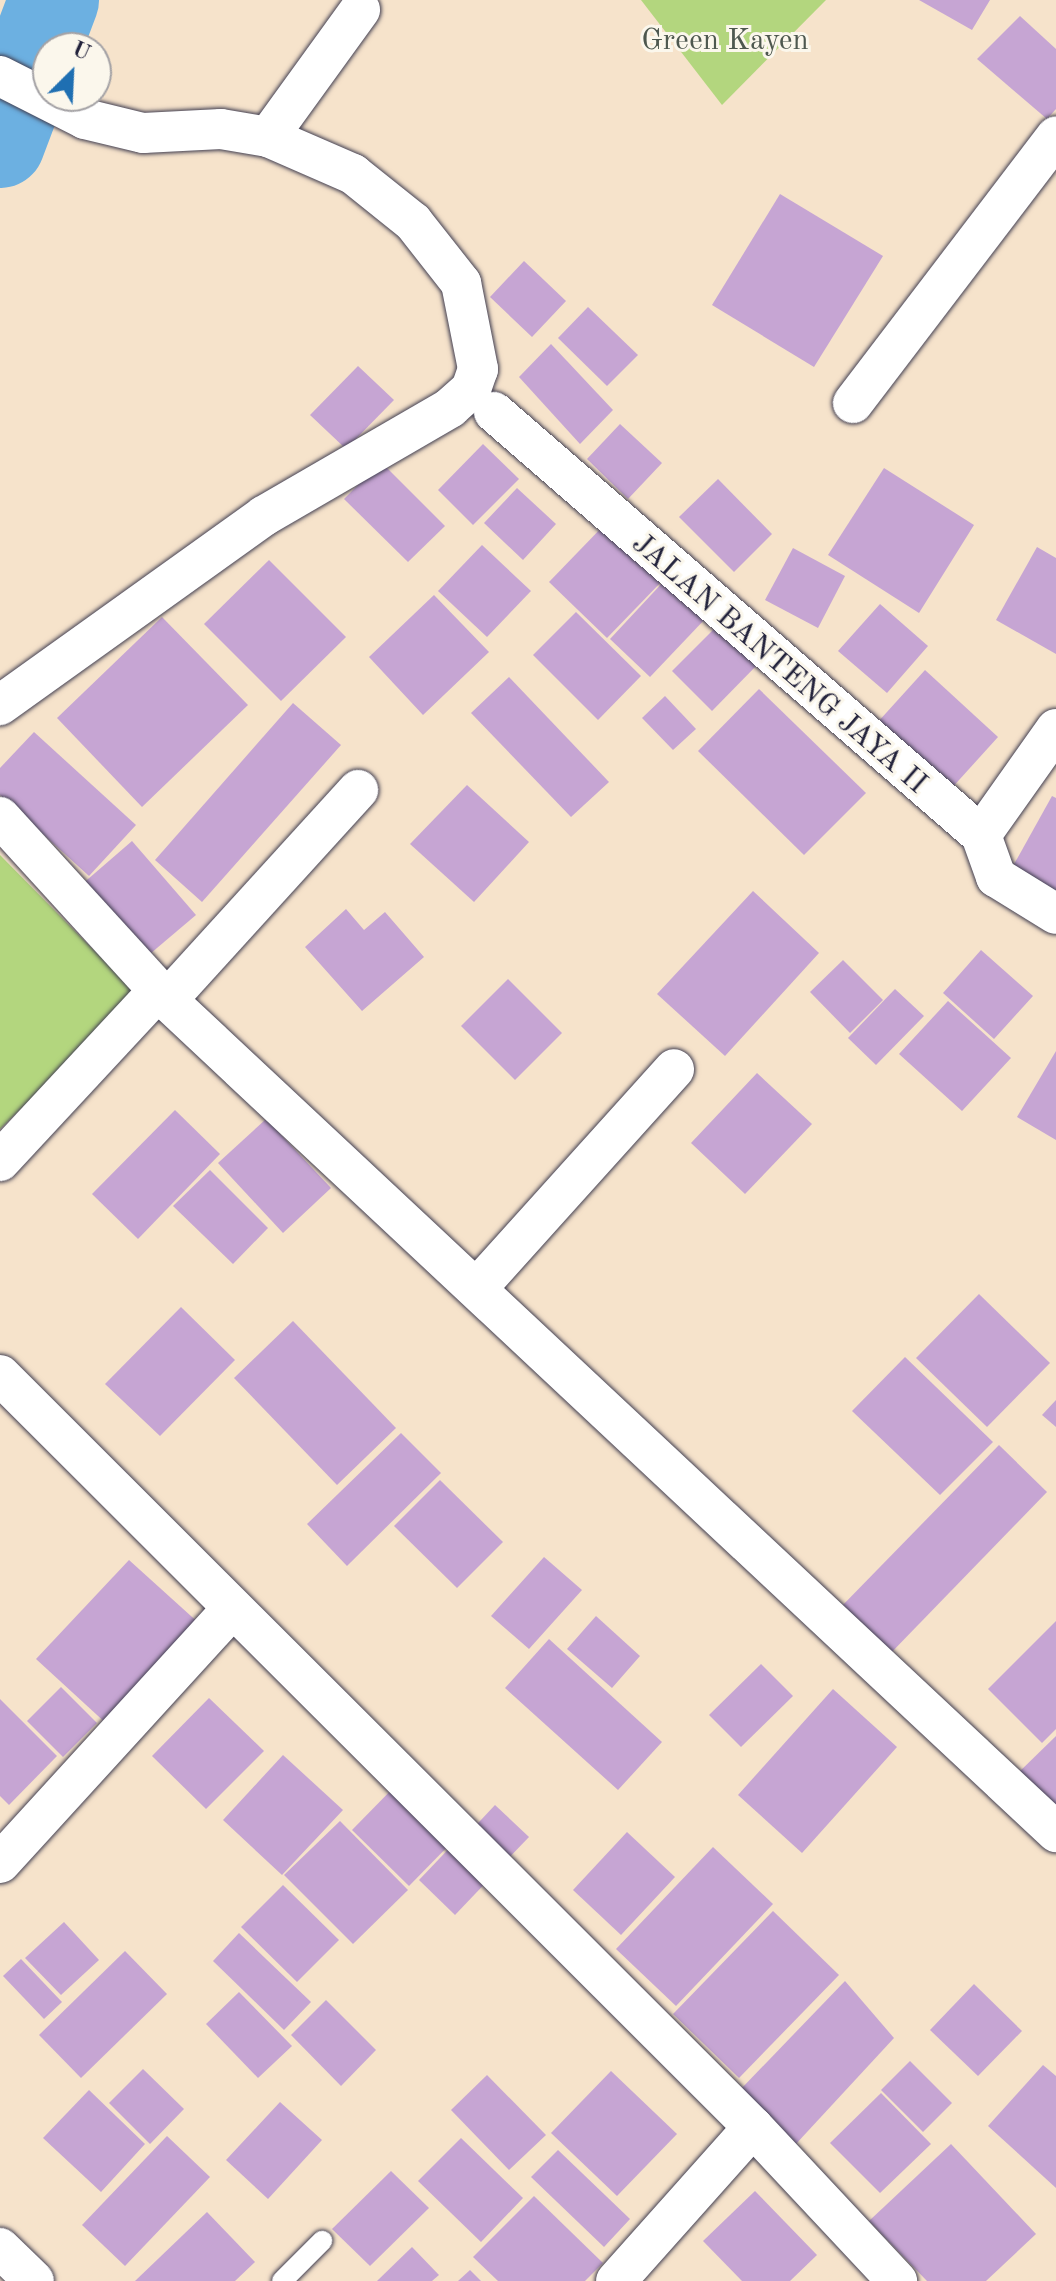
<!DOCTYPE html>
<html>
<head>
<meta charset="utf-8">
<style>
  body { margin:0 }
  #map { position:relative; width:1056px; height:2281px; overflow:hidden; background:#f6e3cb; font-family:"Old Standard TT",serif }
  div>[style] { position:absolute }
  .green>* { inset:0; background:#b3d67e }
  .river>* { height:90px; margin:-45px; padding:0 45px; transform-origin:45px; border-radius:45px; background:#6cb0e1 }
  .building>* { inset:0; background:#c6a5d3 }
  .roads { filter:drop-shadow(0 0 2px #423f51) drop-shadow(0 0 2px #423f51) }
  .service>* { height:20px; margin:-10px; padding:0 10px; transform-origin:10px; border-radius:10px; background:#fff }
  .minor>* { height:40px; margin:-20px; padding:0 20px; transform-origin:20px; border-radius:20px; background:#fff }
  span { translate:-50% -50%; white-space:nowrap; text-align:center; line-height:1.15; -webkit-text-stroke:6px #fbf7ec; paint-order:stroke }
  .park-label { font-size:30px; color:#4e584f }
  .street-label { font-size:30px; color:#22223b }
  .north { position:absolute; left:32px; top:32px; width:80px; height:80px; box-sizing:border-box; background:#fbf7ec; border:2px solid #a4a2a5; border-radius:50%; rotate:24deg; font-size:22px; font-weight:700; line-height:32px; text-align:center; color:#22223b }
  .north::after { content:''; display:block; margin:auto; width:28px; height:36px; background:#1f6fb2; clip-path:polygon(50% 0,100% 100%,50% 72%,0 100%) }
</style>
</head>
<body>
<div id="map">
  <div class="green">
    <i style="clip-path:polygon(641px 0,826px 0,722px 105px)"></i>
    <i style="clip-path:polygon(0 855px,138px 995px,0 1129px)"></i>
  </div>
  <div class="river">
    <i style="left:0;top:143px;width:153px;rotate:-69.3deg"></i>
  </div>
  <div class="building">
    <i style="clip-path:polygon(919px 0,990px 0,972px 30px)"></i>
    <i style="clip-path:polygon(1020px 16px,1056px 49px,1056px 109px,1047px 119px,977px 59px)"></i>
    <i style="clip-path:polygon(780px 194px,883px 256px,814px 367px,712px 305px)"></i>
    <i style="clip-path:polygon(524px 261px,566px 301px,532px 337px,490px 297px)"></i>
    <i style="clip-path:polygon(588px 307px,638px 355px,607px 386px,558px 338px)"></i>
    <i style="clip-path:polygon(551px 344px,613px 410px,580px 444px,519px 377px)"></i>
    <i style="clip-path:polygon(358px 366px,394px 400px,346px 449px,310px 415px)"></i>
    <i style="clip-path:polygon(620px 424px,662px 463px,628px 499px,587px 459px)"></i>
    <i style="clip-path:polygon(483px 444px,519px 479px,473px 525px,438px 490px)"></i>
    <i style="clip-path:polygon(381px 462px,445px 526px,408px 562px,344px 499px)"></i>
    <i style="clip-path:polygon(884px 468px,974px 525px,919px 613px,828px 555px)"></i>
    <i style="clip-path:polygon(718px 479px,772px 534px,734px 572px,679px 517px)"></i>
    <i style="clip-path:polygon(517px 488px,556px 524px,523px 560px,484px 523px)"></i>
    <i style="clip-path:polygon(607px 522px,666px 577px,607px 638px,549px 582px)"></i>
    <i style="clip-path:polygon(482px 545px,531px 591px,487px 637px,438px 591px)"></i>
    <i style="clip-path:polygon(1037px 547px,1056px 558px,1056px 654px,996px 620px)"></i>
    <i style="clip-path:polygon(793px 548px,845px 576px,818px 628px,765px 600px)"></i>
    <i style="clip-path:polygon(269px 560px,346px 637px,281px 701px,204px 624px)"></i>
    <i style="clip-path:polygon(665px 580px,706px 618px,650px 677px,610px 639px)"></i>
    <i style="clip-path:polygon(434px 595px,489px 652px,423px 715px,369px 657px)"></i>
    <i style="clip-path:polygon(880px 604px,928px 646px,887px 693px,838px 651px)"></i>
    <i style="clip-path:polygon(576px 612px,641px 676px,598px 720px,533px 655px)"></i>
    <i style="clip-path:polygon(162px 617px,248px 705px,142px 807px,57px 718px)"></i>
    <i style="clip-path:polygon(719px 624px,759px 663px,712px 711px,672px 671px)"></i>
    <i style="clip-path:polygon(925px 670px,998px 737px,950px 790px,877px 723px)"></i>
    <i style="clip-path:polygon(509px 677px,609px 782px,571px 817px,471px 713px)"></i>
    <i style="clip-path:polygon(759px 689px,866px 793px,804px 855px,698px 751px)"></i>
    <i style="clip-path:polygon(665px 696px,696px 729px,673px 750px,642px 718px)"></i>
    <i style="clip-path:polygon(293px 703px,341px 745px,202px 902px,155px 860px)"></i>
    <i style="clip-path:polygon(34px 732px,136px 825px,89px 876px,0 795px,0 768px)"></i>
    <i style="clip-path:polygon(467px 785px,529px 842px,474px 902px,410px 844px)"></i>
    <i style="clip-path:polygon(1052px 796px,1056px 798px,1056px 902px,1008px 875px)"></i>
    <i style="clip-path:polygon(132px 841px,196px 915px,144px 959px,80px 886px)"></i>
    <i style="clip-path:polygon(753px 891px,819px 953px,725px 1056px,657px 994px)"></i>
    <i style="clip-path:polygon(346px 909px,364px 930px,385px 912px,424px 957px,362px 1011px,305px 947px)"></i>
    <i style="clip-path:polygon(981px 950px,1033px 996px,994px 1039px,943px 993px)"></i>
    <i style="clip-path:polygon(843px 960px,883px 1000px,850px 1033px,810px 992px)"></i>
    <i style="clip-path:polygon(508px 979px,562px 1033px,515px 1080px,461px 1026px)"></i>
    <i style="clip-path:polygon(895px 989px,924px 1016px,876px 1065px,848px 1038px)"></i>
    <i style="clip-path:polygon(948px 1001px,1011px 1058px,962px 1111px,899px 1054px)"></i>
    <i style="clip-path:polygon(1056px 1051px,1056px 1140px,1017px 1117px)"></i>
    <i style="clip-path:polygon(757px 1073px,812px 1124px,745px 1194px,691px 1143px)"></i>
    <i style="clip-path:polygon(175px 1110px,220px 1154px,138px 1239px,92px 1194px)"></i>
    <i style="clip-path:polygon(266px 1119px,331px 1188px,283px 1233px,218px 1163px)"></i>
    <i style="clip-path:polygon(210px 1170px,268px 1228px,233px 1264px,173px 1206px)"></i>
    <i style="clip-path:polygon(979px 1294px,1050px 1363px,987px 1427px,916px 1358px)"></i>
    <i style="clip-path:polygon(181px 1307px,235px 1360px,160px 1436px,105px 1384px)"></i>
    <i style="clip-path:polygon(293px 1321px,396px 1428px,337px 1485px,234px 1378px)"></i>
    <i style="clip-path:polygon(905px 1357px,993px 1442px,940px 1495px,852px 1411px)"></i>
    <i style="clip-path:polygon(1056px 1400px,1056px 1427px,1042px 1415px)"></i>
    <i style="clip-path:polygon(401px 1433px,441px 1473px,347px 1566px,307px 1524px)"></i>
    <i style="clip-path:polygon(999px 1445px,1047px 1492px,887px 1657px,838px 1610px)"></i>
    <i style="clip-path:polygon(440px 1480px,503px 1542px,457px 1588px,394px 1526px)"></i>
    <i style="clip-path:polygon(544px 1557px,582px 1590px,529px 1649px,491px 1616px)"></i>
    <i style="clip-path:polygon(129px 1560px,202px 1626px,109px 1726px,36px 1659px)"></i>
    <i style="clip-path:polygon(596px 1616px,640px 1656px,612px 1688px,567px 1649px)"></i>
    <i style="clip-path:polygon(1056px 1621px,1056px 1729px,1042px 1743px,988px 1689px)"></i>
    <i style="clip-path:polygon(549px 1639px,662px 1742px,618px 1790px,505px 1688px)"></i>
    <i style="clip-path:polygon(761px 1664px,793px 1696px,741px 1747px,709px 1715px)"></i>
    <i style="clip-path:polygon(61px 1687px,97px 1723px,63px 1757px,27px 1721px)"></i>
    <i style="clip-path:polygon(833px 1689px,897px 1747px,802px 1853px,738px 1795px)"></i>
    <i style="clip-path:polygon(209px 1698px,264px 1751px,206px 1809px,152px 1756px)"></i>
    <i style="clip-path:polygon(0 1699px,57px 1756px,9px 1805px,0 1796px)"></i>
    <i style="clip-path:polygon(1056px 1736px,1056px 1815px,1016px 1775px)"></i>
    <i style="clip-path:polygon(283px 1755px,343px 1810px,282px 1875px,223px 1820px)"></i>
    <i style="clip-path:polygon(402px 1779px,459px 1835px,409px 1886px,352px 1830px)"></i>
    <i style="clip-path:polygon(495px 1805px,529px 1837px,499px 1868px,465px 1837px)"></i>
    <i style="clip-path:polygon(340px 1821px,408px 1890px,353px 1944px,284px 1875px)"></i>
    <i style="clip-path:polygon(627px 1832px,675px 1877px,621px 1935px,573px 1890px)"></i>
    <i style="clip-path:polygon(459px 1838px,495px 1873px,455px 1915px,419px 1880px)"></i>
    <i style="clip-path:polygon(713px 1847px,773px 1904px,676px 2006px,616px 1949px)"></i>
    <i style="clip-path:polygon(283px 1885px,339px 1940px,297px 1982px,241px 1927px)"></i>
    <i style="clip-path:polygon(773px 1911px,839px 1975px,739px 2078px,673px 2014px)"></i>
    <i style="clip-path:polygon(64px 1922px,99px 1960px,61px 1995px,25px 1958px)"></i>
    <i style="clip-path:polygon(239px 1933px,311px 2002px,284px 2030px,213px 1961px)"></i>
    <i style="clip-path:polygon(125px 1951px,167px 1994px,81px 2078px,39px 2035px)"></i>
    <i style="clip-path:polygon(21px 1959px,62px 2002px,44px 2019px,3px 1976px)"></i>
    <i style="clip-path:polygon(845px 1981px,894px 2038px,795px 2145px,739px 2091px)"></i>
    <i style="clip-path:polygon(974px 1984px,1022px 2031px,978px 2076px,930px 2030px)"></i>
    <i style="clip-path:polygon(239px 1992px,292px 2046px,258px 2078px,206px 2024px)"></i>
    <i style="clip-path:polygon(326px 2000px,376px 2050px,341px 2086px,291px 2035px)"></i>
    <i style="clip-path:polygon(910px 2061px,952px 2103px,923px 2132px,881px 2090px)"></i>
    <i style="clip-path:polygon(1043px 2065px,1056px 2076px,1056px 2188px,988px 2126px)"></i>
    <i style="clip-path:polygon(143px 2069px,184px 2109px,150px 2144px,109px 2103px)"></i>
    <i style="clip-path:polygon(611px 2071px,677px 2134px,617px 2196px,551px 2133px)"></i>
    <i style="clip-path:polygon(487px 2075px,546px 2135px,509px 2170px,451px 2110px)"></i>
    <i style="clip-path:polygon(89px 2090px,145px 2144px,101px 2192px,43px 2138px)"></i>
    <i style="clip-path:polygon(881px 2093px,931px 2144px,880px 2193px,830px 2143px)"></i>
    <i style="clip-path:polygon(280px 2102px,322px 2140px,268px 2199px,226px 2160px)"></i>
    <i style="clip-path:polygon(167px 2136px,210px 2177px,125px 2266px,82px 2225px)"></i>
    <i style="clip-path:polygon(461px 2138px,523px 2198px,481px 2242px,418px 2181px)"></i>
    <i style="clip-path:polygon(951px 2144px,1036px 2234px,986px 2281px,927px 2281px,869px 2221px)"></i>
    <i style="clip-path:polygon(558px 2150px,630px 2219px,604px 2247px,531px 2177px)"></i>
    <i style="clip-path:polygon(391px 2171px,429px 2208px,370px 2266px,332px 2229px)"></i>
    <i style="clip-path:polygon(755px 2191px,817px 2255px,790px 2281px,742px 2281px,703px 2241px)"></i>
    <i style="clip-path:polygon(534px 2196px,603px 2263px,585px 2281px,498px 2281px,473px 2257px)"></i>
    <i style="clip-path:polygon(207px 2212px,255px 2262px,235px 2281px,135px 2281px)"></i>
    <i style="clip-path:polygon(412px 2247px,439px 2275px,432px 2281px,377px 2281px)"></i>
    <i style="clip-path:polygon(470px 2270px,481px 2281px,458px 2281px)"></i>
  </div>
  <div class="roads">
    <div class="service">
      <i style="left:282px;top:2281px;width:57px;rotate:-45deg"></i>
    </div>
    <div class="minor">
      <i style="left:0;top:76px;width:95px;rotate:26.8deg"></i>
      <i style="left:85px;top:119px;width:60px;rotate:13.6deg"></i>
      <i style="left:143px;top:133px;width:78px;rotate:-2.9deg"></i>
      <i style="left:221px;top:129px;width:48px;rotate:9.7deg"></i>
      <i style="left:268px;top:137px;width:93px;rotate:23.5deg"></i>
      <i style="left:353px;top:174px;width:77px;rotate:38.7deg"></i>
      <i style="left:413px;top:222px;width:78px;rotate:51.8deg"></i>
      <i style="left:461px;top:283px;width:88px;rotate:78.8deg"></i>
      <i style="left:478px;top:369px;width:21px;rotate:109deg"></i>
      <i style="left:471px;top:389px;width:28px;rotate:138deg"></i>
      <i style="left:450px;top:408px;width:215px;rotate:149.9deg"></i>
      <i style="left:264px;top:516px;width:325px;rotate:144.4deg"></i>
      <i style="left:268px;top:137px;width:157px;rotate:-54.1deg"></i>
      <i style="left:853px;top:403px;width:335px;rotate:-52.7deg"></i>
      <i style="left:494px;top:412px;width:645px;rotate:40.98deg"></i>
      <i style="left:981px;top:835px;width:45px;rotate:70.3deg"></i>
      <i style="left:996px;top:877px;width:70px;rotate:31.7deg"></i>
      <i style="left:0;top:817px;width:248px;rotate:47.6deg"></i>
      <i style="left:167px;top:1000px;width:1218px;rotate:43.1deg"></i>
      <i style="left:981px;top:835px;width:130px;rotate:-54.7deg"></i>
      <i style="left:167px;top:1000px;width:284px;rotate:-47.7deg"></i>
      <i style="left:0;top:1161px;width:232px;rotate:-47.1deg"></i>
      <i style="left:478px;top:1287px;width:293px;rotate:-48deg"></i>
      <i style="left:0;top:1375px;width:1064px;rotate:44.96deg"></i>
      <i style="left:753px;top:2127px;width:211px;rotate:46.9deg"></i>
      <i style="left:0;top:1863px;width:345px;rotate:-47.6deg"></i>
      <i style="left:0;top:2248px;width:47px;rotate:44.1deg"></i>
      <i style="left:616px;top:2281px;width:206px;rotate:-48.3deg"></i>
    </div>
  </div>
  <div class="park-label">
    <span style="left:725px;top:41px">Green Kayen</span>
  </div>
  <div class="street-label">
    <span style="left:779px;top:664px;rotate:41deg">JALAN BANTENG JAYA II</span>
  </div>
  <div class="north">U</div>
</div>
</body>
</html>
